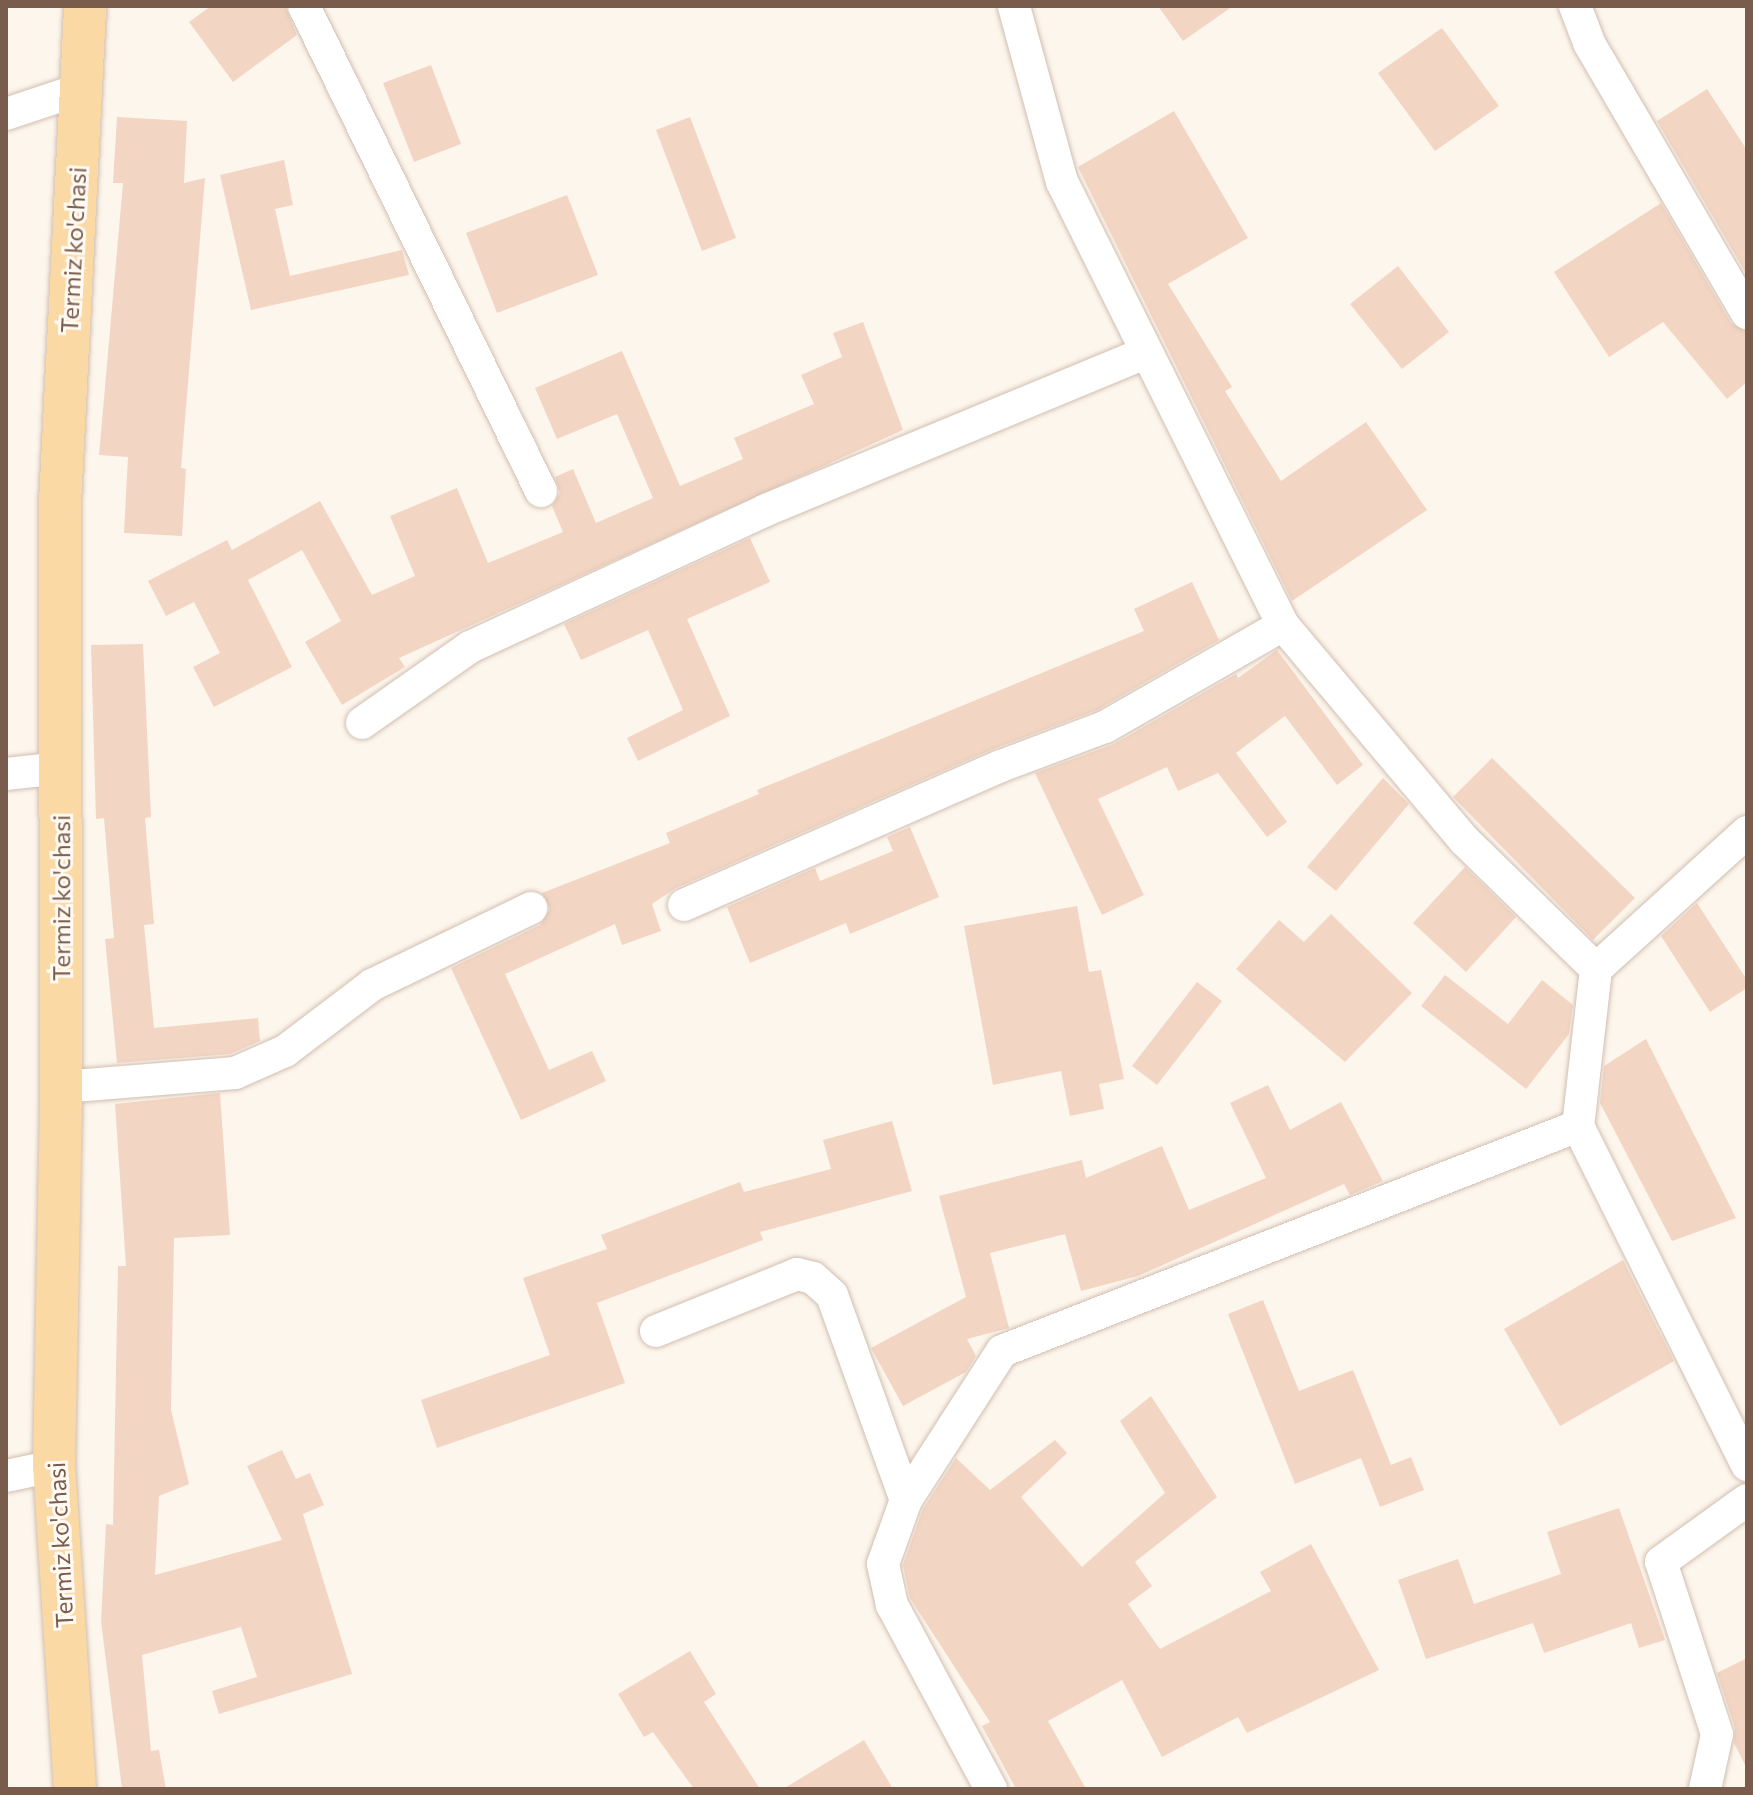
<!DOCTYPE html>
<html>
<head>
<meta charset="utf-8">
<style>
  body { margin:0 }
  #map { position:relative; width:1753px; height:1795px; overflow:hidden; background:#fdf6ec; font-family:Commissioner,sans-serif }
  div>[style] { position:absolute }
  .building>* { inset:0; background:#f3d5c3 }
  .roads { filter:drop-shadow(0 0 2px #d1beb0) drop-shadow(0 0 2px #d1beb0) }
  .minor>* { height:32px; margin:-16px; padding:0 16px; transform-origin:16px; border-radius:16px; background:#fff }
  .major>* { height:42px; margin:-21px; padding:0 21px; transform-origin:21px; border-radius:21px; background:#fbd9a5 }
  span { translate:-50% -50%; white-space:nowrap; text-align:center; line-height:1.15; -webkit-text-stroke:6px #fffaf3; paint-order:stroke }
  .street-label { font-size:24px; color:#7a5c4d }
  .frame { position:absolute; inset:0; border:8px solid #7a5c4d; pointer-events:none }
</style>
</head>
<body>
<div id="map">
  <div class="building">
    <i style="clip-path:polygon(211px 6px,285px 6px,297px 35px,233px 82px,189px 22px)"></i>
    <i style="clip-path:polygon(1158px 6px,1233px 6px,1183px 41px)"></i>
    <i style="clip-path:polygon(1442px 28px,1499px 106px,1435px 151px,1378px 73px)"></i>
    <i style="clip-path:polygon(431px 65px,461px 144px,414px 162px,383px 83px)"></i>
    <i style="clip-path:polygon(1707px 89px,1747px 150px,1747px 275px,1657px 121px)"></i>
    <i style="clip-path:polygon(1174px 111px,1248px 238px,1168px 284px,1232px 387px,1225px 391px,1281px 481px,1366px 422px,1427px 510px,1292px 601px,1078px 167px)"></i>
    <i style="clip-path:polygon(117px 117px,187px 121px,184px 183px,205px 178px,181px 468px,186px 469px,182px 536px,124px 533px,128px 457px,99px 455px,123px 183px,113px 183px)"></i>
    <i style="clip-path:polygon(690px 117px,736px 238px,702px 251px,656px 130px)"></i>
    <i style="clip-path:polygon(284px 160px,293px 205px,275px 209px,290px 276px,402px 250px,409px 275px,251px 310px,220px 175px)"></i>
    <i style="clip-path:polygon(567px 195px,598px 275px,497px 313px,466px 233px)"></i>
    <i style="clip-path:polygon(1661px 203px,1731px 323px,1747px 332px,1747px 382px,1727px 399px,1663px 322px,1609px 357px,1554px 272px)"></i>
    <i style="clip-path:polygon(1398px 266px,1449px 332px,1402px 369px,1350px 304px)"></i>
    <i style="clip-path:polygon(863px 322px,903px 430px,399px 658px,405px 667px,342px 705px,305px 642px,341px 621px,302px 550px,248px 580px,292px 667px,214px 707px,193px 667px,220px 653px,194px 602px,166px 616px,148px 581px,227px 540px,232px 550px,320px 501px,372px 595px,415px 576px,390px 516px,457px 488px,488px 563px,563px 532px,552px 506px,560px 493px,555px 477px,573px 469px,596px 523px,653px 498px,617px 414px,557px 439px,535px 388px,622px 351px,680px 486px,743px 459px,734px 438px,814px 404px,801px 375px,842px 357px,833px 333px)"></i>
    <i style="clip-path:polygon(750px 538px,770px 582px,687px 619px,730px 716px,638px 761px,627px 738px,683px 710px,648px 630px,581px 660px,564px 624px)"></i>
    <i style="clip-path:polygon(1192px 582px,1219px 640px,1097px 710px,993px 749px,676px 888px,652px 904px,661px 931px,622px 945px,615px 924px,505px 974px,549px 1070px,592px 1051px,606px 1081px,521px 1120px,451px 968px,540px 925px,550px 909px,542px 893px,670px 843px,666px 833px,759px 794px,757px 790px,1144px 631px,1134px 609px)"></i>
    <i style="clip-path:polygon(143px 644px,151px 817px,145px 818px,154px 924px,144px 925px,154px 1028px,258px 1018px,260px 1041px,230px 1054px,117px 1063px,105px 939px,114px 938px,104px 818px,96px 819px,91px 645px)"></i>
    <i style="clip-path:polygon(1277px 650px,1363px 765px,1337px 785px,1285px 716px,1236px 753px,1287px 822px,1267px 837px,1218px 773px,1178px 791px,1167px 767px,1098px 799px,1144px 895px,1102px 915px,1035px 773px,1114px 744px,1236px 674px,1238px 678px)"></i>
    <i style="clip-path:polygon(1492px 758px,1635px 898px,1593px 940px,1453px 797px)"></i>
    <i style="clip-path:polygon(1383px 778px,1409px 804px,1336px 891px,1307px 867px)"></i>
    <i style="clip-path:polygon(910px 827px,939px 897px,850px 934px,846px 923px,750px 963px,727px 907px,815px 868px,820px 881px,893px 851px,887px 837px)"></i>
    <i style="clip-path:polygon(1465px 867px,1516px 917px,1466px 972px,1413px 923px)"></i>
    <i style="clip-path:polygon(1697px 903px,1747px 980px,1747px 988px,1710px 1012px,1661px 936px)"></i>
    <i style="clip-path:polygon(1077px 906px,1089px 972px,1101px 970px,1124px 1079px,1099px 1084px,1104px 1109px,1070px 1116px,1061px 1071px,993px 1085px,964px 926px)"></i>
    <i style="clip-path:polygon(1331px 914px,1412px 993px,1345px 1062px,1236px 969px,1279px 920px,1304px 942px)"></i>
    <i style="clip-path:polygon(1445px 975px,1508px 1024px,1542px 980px,1573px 1005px,1569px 1034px,1526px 1089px,1421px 1006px)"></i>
    <i style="clip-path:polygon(1197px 982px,1222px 1001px,1157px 1085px,1132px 1066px)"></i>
    <i style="clip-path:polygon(1646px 1039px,1736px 1218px,1672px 1241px,1600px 1103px,1604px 1066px)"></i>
    <i style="clip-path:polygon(1268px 1085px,1290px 1130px,1341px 1102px,1383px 1181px,1350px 1195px,1344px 1184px,1138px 1276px,1081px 1291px,1065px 1234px,990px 1253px,1009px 1328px,967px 1339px,976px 1356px,966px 1372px,903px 1406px,871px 1348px,966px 1297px,939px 1196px,1082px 1160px,1086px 1178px,1162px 1146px,1189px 1210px,1266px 1178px,1230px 1103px)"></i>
    <i style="clip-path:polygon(220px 1093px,230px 1235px,174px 1238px,171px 1410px,189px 1484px,159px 1496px,155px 1575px,282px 1540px,247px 1466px,282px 1450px,296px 1479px,310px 1473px,324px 1505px,303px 1514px,352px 1674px,219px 1714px,212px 1691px,257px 1677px,241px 1627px,142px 1655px,151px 1751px,159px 1750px,166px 1789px,122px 1789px,101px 1621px,106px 1524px,113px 1525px,118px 1266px,126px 1266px,115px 1104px)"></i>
    <i style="clip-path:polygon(892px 1121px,912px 1191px,760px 1232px,763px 1240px,597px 1303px,625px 1383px,437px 1448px,421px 1400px,550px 1355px,523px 1278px,607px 1249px,601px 1235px,740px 1182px,744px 1192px,831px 1169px,823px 1140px)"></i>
    <i style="clip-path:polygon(1623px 1260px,1674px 1361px,1560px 1426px,1504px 1329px)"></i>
    <i style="clip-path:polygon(1263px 1300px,1299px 1391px,1353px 1370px,1391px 1465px,1411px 1457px,1424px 1490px,1380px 1507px,1361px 1458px,1295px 1484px,1228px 1314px)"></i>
    <i style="clip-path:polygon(1151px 1396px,1217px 1497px,1135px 1562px,1152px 1586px,1128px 1604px,1160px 1649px,1271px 1591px,1260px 1572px,1311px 1544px,1379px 1670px,1247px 1733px,1238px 1717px,1162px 1757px,1122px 1680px,1048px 1721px,1086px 1789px,1016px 1789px,982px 1726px,990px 1722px,910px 1598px,903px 1565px,923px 1509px,956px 1458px,990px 1490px,1055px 1440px,1067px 1453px,1021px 1497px,1082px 1567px,1165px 1493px,1120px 1421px)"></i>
    <i style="clip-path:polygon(1619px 1508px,1665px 1640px,1639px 1648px,1631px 1623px,1544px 1653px,1533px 1623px,1426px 1659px,1398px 1580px,1458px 1559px,1474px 1604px,1561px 1574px,1547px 1532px)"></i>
    <i style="clip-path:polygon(690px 1651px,716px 1694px,704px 1702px,760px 1789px,694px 1789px,653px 1732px,644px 1737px,618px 1694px)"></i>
    <i style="clip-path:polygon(1747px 1658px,1747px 1769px,1734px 1743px,1735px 1728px,1717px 1673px)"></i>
    <i style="clip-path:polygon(864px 1740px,893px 1789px,783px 1789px)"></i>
  </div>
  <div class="roads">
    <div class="minor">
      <i style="left:304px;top:6px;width:540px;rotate:63.96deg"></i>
      <i style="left:1575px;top:6px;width:40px;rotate:69deg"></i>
      <i style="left:1589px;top:43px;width:313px;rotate:59.7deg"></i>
      <i style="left:6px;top:114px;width:79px;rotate:-18.4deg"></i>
      <i style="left:1283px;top:625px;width:281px;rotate:49.9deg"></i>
      <i style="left:1464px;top:840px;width:185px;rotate:44.3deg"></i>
      <i style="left:1596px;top:969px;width:204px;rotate:-42.2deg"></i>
      <i style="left:362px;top:723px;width:132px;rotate:-35.1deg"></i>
      <i style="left:470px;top:647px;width:326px;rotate:-24.8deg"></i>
      <i style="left:766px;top:510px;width:412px;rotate:-22.5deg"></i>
      <i style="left:6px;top:774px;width:54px;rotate:-6.3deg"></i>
      <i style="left:684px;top:905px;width:346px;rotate:-23.7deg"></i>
      <i style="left:1001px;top:766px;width:111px;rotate:-20.6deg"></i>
      <i style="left:1105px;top:727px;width:205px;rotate:-29.8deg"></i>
      <i style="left:1283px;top:625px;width:495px;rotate:-116.5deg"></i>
      <i style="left:1062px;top:182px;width:182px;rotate:-105.3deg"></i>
      <i style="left:1596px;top:969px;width:158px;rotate:96.5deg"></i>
      <i style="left:1578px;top:1126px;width:379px;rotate:63.5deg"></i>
      <i style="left:61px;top:1087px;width:175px;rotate:-4.6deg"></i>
      <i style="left:235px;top:1073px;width:55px;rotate:-23.7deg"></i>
      <i style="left:285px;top:1051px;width:109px;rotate:-37.2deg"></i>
      <i style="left:372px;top:985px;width:177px;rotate:-25.8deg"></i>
      <i style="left:656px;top:1331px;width:152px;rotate:-22deg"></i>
      <i style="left:797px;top:1274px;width:16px;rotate:14deg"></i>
      <i style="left:813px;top:1278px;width:25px;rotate:42deg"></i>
      <i style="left:832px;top:1295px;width:218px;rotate:70.2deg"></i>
      <i style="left:906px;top:1500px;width:68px;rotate:109.8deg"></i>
      <i style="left:883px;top:1564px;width:42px;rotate:77.6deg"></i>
      <i style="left:892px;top:1605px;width:209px;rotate:61.7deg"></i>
      <i style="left:6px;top:1476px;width:49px;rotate:-11.8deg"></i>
      <i style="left:906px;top:1500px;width:177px;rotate:-57.2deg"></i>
      <i style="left:1002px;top:1351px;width:618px;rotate:-21.34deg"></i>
      <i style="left:1705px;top:1789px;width:56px;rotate:-77.7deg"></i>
      <i style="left:1717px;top:1734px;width:181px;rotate:-108deg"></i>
      <i style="left:1661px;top:1562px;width:106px;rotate:-35.8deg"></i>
    </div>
    <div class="major">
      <i style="left:75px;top:1789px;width:324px;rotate:-93.7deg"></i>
      <i style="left:54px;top:1466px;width:365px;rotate:-88.9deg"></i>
      <i style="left:61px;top:1101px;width:598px;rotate:-90.1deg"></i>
      <i style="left:60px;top:503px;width:498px;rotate:-87.1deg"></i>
    </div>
  </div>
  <div class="street-label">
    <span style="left:73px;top:250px;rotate:-87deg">Termiz ko'chasi</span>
    <span style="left:61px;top:898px;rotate:-90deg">Termiz ko'chasi</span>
    <span style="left:60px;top:1545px;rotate:-93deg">Termiz ko'chasi</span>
  </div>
  <div class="frame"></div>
</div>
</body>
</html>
